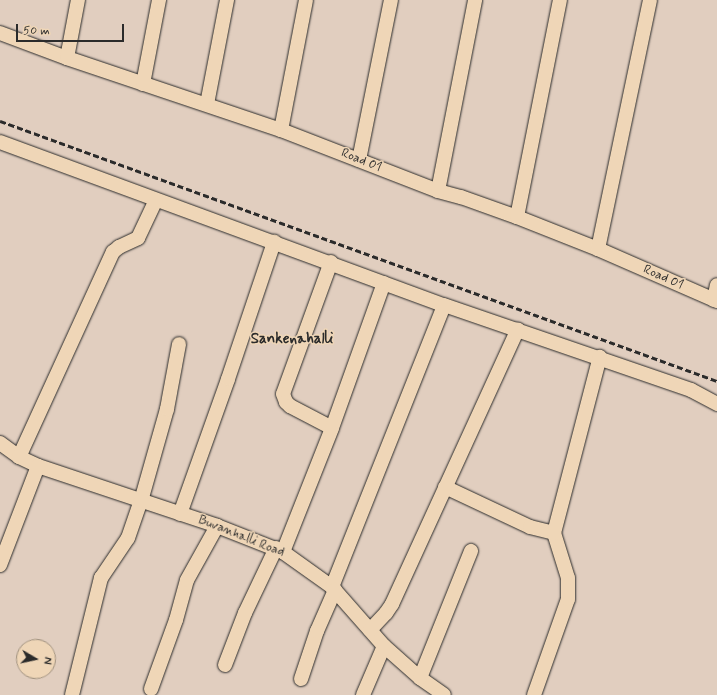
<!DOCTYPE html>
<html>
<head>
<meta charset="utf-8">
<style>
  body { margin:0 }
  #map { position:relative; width:717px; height:695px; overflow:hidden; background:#e1cebf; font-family:Mynerve,sans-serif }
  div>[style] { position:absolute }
  .roads { filter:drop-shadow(0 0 1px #2b2b2b) drop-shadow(0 0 1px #2b2b2b) }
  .minor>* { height:14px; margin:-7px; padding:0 7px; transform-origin:7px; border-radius:7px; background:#efd6b7 }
  .rail>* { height:3px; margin-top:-1.5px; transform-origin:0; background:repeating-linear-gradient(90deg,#2b2b2b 0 6px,transparent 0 9px) }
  span { translate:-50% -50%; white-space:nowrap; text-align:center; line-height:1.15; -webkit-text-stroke:3px #efd6b7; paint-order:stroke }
  .street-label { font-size:13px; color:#2b2b2b }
  .quarter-label { font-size:15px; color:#2b2b2b; font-weight:700 }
  .north { position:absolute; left:16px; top:639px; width:40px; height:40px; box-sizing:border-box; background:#efd6b7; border:1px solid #a1927f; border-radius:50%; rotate:99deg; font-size:11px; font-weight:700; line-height:16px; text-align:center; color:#2b2b2b }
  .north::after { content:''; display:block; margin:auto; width:14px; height:18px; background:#2b2b2b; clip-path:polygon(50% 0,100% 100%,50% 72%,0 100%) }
  .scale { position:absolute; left:16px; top:24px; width:108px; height:18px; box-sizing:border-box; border:2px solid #2b2b2b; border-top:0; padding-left:5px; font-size:12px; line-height:14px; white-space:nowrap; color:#2b2b2b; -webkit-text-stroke:3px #efd6b7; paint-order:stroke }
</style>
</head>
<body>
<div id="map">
  <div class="roads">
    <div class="minor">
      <i style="left:0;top:33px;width:72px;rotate:20.5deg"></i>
      <i style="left:67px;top:58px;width:226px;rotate:18.6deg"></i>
      <i style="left:281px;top:130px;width:168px;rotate:21.2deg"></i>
      <i style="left:438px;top:191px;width:24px;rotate:15deg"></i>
      <i style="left:461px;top:197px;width:59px;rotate:19.7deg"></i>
      <i style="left:517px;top:217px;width:87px;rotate:21.6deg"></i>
      <i style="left:598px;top:249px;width:130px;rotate:23.6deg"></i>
      <i style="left:67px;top:58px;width:59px;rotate:-79.3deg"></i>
      <i style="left:143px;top:84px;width:86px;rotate:-79.2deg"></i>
      <i style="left:207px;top:104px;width:106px;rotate:-79.1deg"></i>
      <i style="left:281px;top:130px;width:132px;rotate:-79.1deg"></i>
      <i style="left:0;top:142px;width:473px;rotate:20.2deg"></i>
      <i style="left:444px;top:305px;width:261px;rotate:19deg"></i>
      <i style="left:691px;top:390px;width:30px;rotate:28deg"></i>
      <i style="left:359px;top:160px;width:163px;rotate:-78.7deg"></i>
      <i style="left:438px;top:191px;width:195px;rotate:-79deg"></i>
      <i style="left:517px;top:217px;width:221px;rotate:-78.8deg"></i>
      <i style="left:598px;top:249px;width:254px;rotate:-78.2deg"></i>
      <i style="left:331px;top:262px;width:140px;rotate:110deg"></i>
      <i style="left:283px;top:394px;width:9px;rotate:69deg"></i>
      <i style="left:286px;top:402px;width:6px;rotate:45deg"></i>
      <i style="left:290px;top:406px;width:47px;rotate:27.6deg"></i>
      <i style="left:714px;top:300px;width:15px;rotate:-79deg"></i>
      <i style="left:0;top:443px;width:24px;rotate:36deg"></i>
      <i style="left:19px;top:457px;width:21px;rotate:25deg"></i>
      <i style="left:38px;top:466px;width:189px;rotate:18.5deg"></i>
      <i style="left:217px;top:526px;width:71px;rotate:21.5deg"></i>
      <i style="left:283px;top:552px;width:60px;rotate:35.5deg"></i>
      <i style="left:332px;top:587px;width:79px;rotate:48.6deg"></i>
      <i style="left:384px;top:646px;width:48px;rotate:41.6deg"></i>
      <i style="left:420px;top:678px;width:29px;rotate:35deg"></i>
      <i style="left:19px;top:457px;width:226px;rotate:-65.4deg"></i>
      <i style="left:113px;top:252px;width:8px;rotate:-40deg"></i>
      <i style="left:119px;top:247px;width:21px;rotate:-25deg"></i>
      <i style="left:138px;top:238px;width:42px;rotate:-64.7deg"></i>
      <i style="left:445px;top:487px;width:94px;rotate:25.2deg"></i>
      <i style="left:530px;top:527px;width:25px;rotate:14deg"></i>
      <i style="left:180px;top:514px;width:143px;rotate:-70.4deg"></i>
      <i style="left:228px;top:379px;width:145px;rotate:-71.4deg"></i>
      <i style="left:283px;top:552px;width:133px;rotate:-68.4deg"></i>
      <i style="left:332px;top:428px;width:154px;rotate:-70.3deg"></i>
      <i style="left:0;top:565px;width:106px;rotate:-69deg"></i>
      <i style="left:332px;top:587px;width:303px;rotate:-68.3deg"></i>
      <i style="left:370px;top:630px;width:23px;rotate:-47deg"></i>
      <i style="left:386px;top:613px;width:11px;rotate:-56deg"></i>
      <i style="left:392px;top:604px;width:302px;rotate:-65.4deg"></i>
      <i style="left:225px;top:665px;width:56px;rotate:-69deg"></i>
      <i style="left:245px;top:613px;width:72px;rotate:-64.5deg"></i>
      <i style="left:420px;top:678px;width:137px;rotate:-68.1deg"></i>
      <i style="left:301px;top:679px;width:51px;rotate:-71.6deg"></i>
      <i style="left:317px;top:631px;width:45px;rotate:-66.3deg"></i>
      <i style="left:151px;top:689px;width:73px;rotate:-70.1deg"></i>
      <i style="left:176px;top:620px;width:41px;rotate:-74.6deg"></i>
      <i style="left:187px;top:580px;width:62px;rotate:-60.9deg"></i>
      <i style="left:72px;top:695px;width:121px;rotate:-76.1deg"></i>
      <i style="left:101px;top:578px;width:48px;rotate:-56deg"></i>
      <i style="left:128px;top:538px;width:39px;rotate:-71deg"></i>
      <i style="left:141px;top:501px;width:96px;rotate:-74.2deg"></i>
      <i style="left:167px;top:409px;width:66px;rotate:-79.5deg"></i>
      <i style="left:363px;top:695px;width:53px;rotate:-66.8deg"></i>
      <i style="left:534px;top:695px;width:102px;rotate:-70.5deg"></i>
      <i style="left:568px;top:599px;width:21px;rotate:-90deg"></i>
      <i style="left:568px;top:578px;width:47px;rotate:-107.3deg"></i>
      <i style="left:554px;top:533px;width:182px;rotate:-75.4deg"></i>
    </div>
  </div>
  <div class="rail">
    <i style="left:0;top:121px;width:763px;rotate:19.93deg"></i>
  </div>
  <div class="street-label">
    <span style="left:361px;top:161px;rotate:22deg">Road 01</span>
    <span style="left:663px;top:278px;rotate:24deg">Road 01</span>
    <span style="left:241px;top:537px;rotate:22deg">Buvanhalli Road</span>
  </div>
  <div class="quarter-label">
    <span style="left:292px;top:340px">Sankenahalli</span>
  </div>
  <div class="north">N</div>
  <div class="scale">50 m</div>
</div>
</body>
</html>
